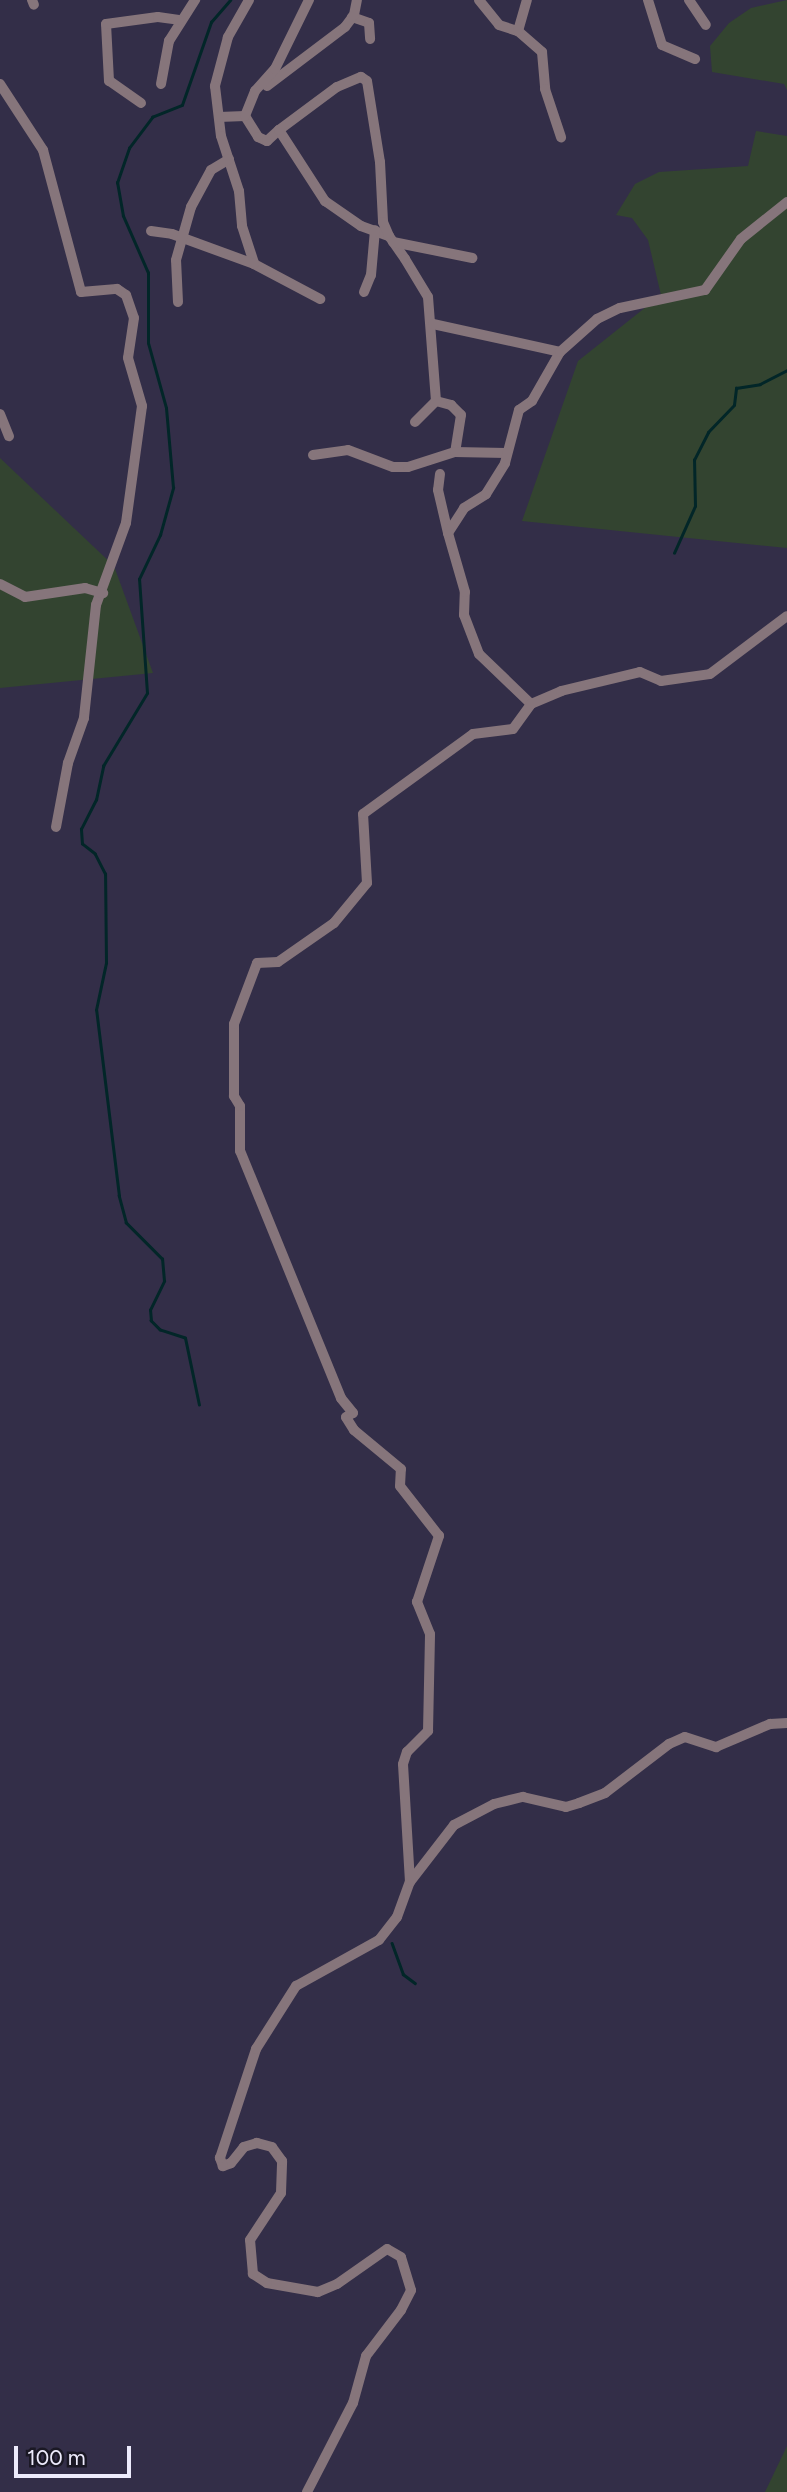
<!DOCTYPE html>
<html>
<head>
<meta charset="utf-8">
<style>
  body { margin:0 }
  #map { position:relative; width:787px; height:2492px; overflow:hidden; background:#332e48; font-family:Figtree,sans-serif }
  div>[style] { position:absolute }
  .green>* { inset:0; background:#334430 }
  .stream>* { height:2.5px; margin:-1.25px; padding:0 1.25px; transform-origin:1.25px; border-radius:1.25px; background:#022628 }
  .minor>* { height:10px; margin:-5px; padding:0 5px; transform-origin:5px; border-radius:5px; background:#86757b }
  span { translate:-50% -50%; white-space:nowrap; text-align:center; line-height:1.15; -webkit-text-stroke:6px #1a1824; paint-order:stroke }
  .scale { position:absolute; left:14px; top:2446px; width:117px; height:32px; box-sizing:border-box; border:4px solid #edebfc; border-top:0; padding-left:9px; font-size:21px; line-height:24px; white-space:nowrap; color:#edebfc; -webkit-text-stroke:5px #1a1824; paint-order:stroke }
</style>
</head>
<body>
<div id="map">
  <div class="green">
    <i style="clip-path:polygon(787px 0,787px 90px,784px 84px,712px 72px,710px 46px,729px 23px,751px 8px)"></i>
    <i style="clip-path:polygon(756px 131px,787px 136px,787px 548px,522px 521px,578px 361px,661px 295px,648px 240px,632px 218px,616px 215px,635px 184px,659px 172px,748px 166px)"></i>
    <i style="clip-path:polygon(0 458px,114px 566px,153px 673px,0 688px)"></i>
    <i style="clip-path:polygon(787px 2446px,787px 2492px,765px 2492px)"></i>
  </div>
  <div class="stream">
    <i style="left:674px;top:553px;width:51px;rotate:-65.9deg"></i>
    <i style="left:695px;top:506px;width:46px;rotate:-91.2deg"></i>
    <i style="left:694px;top:460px;width:31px;rotate:-63deg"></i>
    <i style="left:708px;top:432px;width:37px;rotate:-46deg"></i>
    <i style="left:734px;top:405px;width:17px;rotate:-83deg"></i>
    <i style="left:736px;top:388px;width:24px;rotate:-9deg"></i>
    <i style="left:760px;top:384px;width:30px;rotate:-27deg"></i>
    <i style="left:199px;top:1405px;width:68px;rotate:-101.8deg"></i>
    <i style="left:185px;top:1338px;width:26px;rotate:-162deg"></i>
    <i style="left:160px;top:1330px;width:13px;rotate:-135deg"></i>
    <i style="left:151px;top:1321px;width:11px;rotate:-95deg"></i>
    <i style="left:150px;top:1310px;width:32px;rotate:-64deg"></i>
    <i style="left:164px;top:1281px;width:22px;rotate:-95deg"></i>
    <i style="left:162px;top:1259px;width:51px;rotate:-135deg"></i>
    <i style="left:126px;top:1223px;width:28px;rotate:-105deg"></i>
    <i style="left:119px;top:1196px;width:187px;rotate:-97deg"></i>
    <i style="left:96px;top:1010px;width:48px;rotate:-78deg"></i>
    <i style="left:106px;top:963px;width:89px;rotate:-90.6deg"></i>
    <i style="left:105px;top:874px;width:22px;rotate:-117deg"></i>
    <i style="left:95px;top:854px;width:16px;rotate:-142deg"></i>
    <i style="left:82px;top:844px;width:15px;rotate:-94deg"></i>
    <i style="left:81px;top:829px;width:33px;rotate:-63deg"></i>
    <i style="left:96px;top:800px;width:35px;rotate:-78deg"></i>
    <i style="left:103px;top:766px;width:85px;rotate:-58.9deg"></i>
    <i style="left:147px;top:693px;width:114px;rotate:-94deg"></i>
    <i style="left:139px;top:579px;width:49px;rotate:-64.5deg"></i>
    <i style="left:160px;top:535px;width:49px;rotate:-74.5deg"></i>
    <i style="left:173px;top:488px;width:80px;rotate:-95deg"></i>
    <i style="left:166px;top:408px;width:67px;rotate:-105.5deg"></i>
    <i style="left:148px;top:343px;width:70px;rotate:-90deg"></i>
    <i style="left:148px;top:273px;width:62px;rotate:-113.7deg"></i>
    <i style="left:123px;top:216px;width:34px;rotate:-100deg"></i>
    <i style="left:117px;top:183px;width:37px;rotate:-71deg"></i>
    <i style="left:129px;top:148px;width:39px;rotate:-53deg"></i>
    <i style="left:152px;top:117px;width:32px;rotate:-22deg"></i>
    <i style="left:182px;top:105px;width:88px;rotate:-70.7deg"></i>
    <i style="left:211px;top:22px;width:29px;rotate:-49deg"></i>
    <i style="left:392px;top:1943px;width:33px;rotate:70deg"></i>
    <i style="left:403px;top:1974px;width:15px;rotate:37deg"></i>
  </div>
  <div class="minor">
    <i style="left:32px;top:0;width:5px;rotate:68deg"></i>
    <i style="left:249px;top:0;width:43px;rotate:119.6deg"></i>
    <i style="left:228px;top:37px;width:51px;rotate:104.9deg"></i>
    <i style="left:215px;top:86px;width:50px;rotate:83.2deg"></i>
    <i style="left:221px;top:136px;width:58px;rotate:71.9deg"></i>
    <i style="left:239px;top:191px;width:35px;rotate:85deg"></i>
    <i style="left:242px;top:226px;width:40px;rotate:72deg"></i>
    <i style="left:254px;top:264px;width:75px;rotate:27.9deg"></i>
    <i style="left:479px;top:0;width:32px;rotate:51deg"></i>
    <i style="left:499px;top:25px;width:20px;rotate:18deg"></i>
    <i style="left:518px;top:31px;width:32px;rotate:41deg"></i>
    <i style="left:542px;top:52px;width:37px;rotate:85deg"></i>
    <i style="left:545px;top:89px;width:51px;rotate:71.6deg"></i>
    <i style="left:648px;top:0;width:47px;rotate:72.7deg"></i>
    <i style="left:662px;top:45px;width:36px;rotate:23deg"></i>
    <i style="left:689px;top:0;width:30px;rotate:56deg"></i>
    <i style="left:352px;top:17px;width:18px;rotate:19deg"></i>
    <i style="left:369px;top:23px;width:16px;rotate:86deg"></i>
    <i style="left:518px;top:31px;width:32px;rotate:-74deg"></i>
    <i style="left:0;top:84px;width:79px;rotate:56.9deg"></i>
    <i style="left:43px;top:150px;width:147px;rotate:75deg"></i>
    <i style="left:81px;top:292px;width:36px;rotate:-5deg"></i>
    <i style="left:117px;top:289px;width:11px;rotate:34deg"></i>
    <i style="left:126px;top:295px;width:24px;rotate:71deg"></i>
    <i style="left:134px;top:318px;width:40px;rotate:98.5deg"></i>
    <i style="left:128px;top:358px;width:50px;rotate:73.7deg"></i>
    <i style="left:142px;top:406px;width:118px;rotate:97.8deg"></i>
    <i style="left:126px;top:523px;width:87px;rotate:110.1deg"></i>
    <i style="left:96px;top:605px;width:114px;rotate:96.1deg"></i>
    <i style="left:84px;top:718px;width:48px;rotate:109.6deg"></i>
    <i style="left:68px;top:763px;width:65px;rotate:100.6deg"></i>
    <i style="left:161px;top:84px;width:44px;rotate:-79.5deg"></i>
    <i style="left:169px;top:41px;width:49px;rotate:-57.6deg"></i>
    <i style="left:267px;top:86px;width:98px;rotate:-37.1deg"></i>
    <i style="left:345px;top:27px;width:15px;rotate:-53deg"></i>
    <i style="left:354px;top:15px;width:15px;rotate:-79deg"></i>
    <i style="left:141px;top:103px;width:39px;rotate:-145deg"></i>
    <i style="left:109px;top:81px;width:57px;rotate:-93deg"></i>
    <i style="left:106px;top:24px;width:52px;rotate:-7.7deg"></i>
    <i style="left:158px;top:17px;width:21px;rotate:8deg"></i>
    <i style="left:245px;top:116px;width:25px;rotate:58deg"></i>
    <i style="left:258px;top:137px;width:10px;rotate:24deg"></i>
    <i style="left:267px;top:141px;width:16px;rotate:-43deg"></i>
    <i style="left:279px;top:130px;width:85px;rotate:57.1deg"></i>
    <i style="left:325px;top:201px;width:44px;rotate:34.8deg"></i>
    <i style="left:361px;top:226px;width:30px;rotate:20deg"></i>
    <i style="left:389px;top:236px;width:28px;rotate:55deg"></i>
    <i style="left:405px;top:259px;width:44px;rotate:58.8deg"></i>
    <i style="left:428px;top:297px;width:104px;rotate:85.6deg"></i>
    <i style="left:219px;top:117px;width:26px;rotate:-2deg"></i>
    <i style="left:245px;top:116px;width:27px;rotate:-68deg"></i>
    <i style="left:255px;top:91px;width:30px;rotate:-48deg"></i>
    <i style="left:275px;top:69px;width:77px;rotate:-63.8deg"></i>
    <i style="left:279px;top:130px;width:72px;rotate:-36.6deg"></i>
    <i style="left:337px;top:87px;width:26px;rotate:-23deg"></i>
    <i style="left:361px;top:77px;width:7px;rotate:34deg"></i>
    <i style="left:367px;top:81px;width:82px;rotate:80.9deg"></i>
    <i style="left:380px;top:162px;width:60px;rotate:87.1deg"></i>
    <i style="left:383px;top:222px;width:15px;rotate:67deg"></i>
    <i style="left:151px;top:231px;width:21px;rotate:8deg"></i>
    <i style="left:172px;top:234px;width:87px;rotate:20.1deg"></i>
    <i style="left:393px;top:242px;width:81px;rotate:11.4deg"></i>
    <i style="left:364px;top:292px;width:18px;rotate:-68deg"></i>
    <i style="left:371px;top:275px;width:45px;rotate:-84.9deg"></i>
    <i style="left:178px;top:302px;width:42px;rotate:-92.7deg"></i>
    <i style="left:176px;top:260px;width:55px;rotate:-74.2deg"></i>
    <i style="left:191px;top:207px;width:42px;rotate:-61.6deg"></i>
    <i style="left:211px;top:170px;width:21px;rotate:-31deg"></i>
    <i style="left:433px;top:324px;width:130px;rotate:12.4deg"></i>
    <i style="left:436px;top:401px;width:16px;rotate:15deg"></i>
    <i style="left:451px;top:405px;width:14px;rotate:45deg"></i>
    <i style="left:461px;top:415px;width:37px;rotate:99deg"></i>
    <i style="left:0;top:414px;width:24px;rotate:68deg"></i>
    <i style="left:415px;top:422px;width:30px;rotate:-45deg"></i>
    <i style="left:313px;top:455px;width:35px;rotate:-8deg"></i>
    <i style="left:348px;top:450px;width:48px;rotate:20.7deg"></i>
    <i style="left:393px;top:467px;width:15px"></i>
    <i style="left:408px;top:467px;width:49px;rotate:-17.7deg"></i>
    <i style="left:455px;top:452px;width:51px;rotate:1.1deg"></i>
    <i style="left:440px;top:474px;width:16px;rotate:97deg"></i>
    <i style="left:438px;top:490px;width:44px;rotate:76.9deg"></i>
    <i style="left:0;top:584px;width:28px;rotate:27deg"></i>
    <i style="left:25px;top:597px;width:61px;rotate:-8.5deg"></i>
    <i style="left:85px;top:588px;width:19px;rotate:16deg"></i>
    <i style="left:531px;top:704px;width:72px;rotate:-136.1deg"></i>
    <i style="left:479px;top:654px;width:42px;rotate:-111deg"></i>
    <i style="left:464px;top:615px;width:23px;rotate:-88deg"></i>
    <i style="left:465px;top:592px;width:61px;rotate:-106.1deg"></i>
    <i style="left:448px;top:533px;width:30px;rotate:-57deg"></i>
    <i style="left:464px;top:508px;width:26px;rotate:-32deg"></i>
    <i style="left:486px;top:494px;width:36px;rotate:-58deg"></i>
    <i style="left:505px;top:463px;width:55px;rotate:-75.2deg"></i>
    <i style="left:519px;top:410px;width:16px;rotate:-35deg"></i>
    <i style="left:532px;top:401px;width:56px;rotate:-60.3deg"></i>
    <i style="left:560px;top:352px;width:50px;rotate:-41.7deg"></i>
    <i style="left:597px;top:319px;width:25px;rotate:-26deg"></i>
    <i style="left:620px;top:308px;width:87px;rotate:-12deg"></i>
    <i style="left:705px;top:290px;width:62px;rotate:-54.8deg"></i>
    <i style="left:741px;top:239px;width:59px;rotate:-38.8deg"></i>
    <i style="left:410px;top:1882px;width:118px;rotate:-93.4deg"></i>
    <i style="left:403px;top:1764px;width:13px;rotate:-72deg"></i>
    <i style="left:407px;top:1752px;width:30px;rotate:-45deg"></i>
    <i style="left:428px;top:1731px;width:97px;rotate:-88.8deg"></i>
    <i style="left:430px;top:1634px;width:35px;rotate:-112deg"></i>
    <i style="left:417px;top:1602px;width:70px;rotate:-71.6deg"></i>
    <i style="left:439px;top:1536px;width:63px;rotate:-128deg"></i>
    <i style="left:400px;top:1486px;width:17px;rotate:-87deg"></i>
    <i style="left:401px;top:1469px;width:61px;rotate:-140.3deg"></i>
    <i style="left:354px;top:1430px;width:15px;rotate:-122deg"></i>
    <i style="left:346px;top:1417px;width:8px;rotate:-30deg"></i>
    <i style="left:353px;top:1413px;width:19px;rotate:-129deg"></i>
    <i style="left:341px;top:1398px;width:267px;rotate:-112.2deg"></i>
    <i style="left:240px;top:1151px;width:45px;rotate:-90deg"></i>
    <i style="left:240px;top:1106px;width:12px;rotate:-121deg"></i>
    <i style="left:234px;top:1096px;width:72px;rotate:-90deg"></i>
    <i style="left:234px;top:1024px;width:65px;rotate:-69.3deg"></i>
    <i style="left:257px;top:963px;width:21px;rotate:-3deg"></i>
    <i style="left:278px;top:962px;width:68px;rotate:-34.9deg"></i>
    <i style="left:334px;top:923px;width:52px;rotate:-50.5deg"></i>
    <i style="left:367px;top:883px;width:69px;rotate:-93.3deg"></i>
    <i style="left:363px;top:814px;width:136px;rotate:-36deg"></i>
    <i style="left:473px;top:734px;width:40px;rotate:-7.1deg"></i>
    <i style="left:513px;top:729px;width:31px;rotate:-54deg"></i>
    <i style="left:531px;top:704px;width:33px;rotate:-23deg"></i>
    <i style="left:561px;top:691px;width:81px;rotate:-13.5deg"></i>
    <i style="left:640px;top:672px;width:23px;rotate:23deg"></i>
    <i style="left:661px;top:681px;width:49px;rotate:-8.1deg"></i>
    <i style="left:710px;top:674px;width:96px;rotate:-37deg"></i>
    <i style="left:307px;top:2492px;width:100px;rotate:-62.7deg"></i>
    <i style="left:353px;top:2403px;width:49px;rotate:-74.5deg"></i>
    <i style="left:366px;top:2356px;width:58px;rotate:-52.7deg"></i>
    <i style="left:401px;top:2310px;width:22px;rotate:-63deg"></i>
    <i style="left:411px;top:2290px;width:34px;rotate:-107deg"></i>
    <i style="left:401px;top:2257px;width:16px;rotate:-150deg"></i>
    <i style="left:387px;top:2249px;width:61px;rotate:145deg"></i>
    <i style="left:337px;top:2284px;width:21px;rotate:157deg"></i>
    <i style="left:318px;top:2292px;width:52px;rotate:-170deg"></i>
    <i style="left:267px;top:2283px;width:17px;rotate:-147deg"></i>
    <i style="left:253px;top:2274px;width:34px;rotate:-95deg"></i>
    <i style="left:250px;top:2240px;width:56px;rotate:-56.6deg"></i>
    <i style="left:281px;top:2193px;width:32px;rotate:-88deg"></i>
    <i style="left:282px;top:2161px;width:17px;rotate:-126deg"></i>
    <i style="left:272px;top:2147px;width:16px;rotate:-165deg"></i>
    <i style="left:257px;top:2143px;width:14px;rotate:163deg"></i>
    <i style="left:244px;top:2147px;width:21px;rotate:129deg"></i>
    <i style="left:231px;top:2163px;width:9px;rotate:159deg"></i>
    <i style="left:223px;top:2166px;width:9px;rotate:-111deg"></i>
    <i style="left:220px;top:2158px;width:115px;rotate:-71.7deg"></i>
    <i style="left:256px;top:2049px;width:75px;rotate:-57.6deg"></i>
    <i style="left:296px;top:1986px;width:95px;rotate:-29deg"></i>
    <i style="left:379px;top:1940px;width:29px;rotate:-52deg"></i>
    <i style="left:397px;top:1917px;width:37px;rotate:-70deg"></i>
    <i style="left:410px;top:1882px;width:72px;rotate:-52.3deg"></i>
    <i style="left:454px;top:1825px;width:45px;rotate:-27.7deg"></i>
    <i style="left:494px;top:1804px;width:30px;rotate:-14deg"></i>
    <i style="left:523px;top:1797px;width:44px;rotate:13.1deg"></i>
    <i style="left:566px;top:1807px;width:14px;rotate:-17deg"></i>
    <i style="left:579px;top:1803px;width:28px;rotate:-21deg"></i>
    <i style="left:605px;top:1793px;width:81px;rotate:-37.4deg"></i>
    <i style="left:669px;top:1744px;width:17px;rotate:-24deg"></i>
    <i style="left:685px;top:1737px;width:33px;rotate:18deg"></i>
    <i style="left:716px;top:1747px;width:59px;rotate:-23.1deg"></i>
    <i style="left:770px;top:1724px;width:17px;rotate:-3deg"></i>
  </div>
  <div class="scale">100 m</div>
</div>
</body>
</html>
